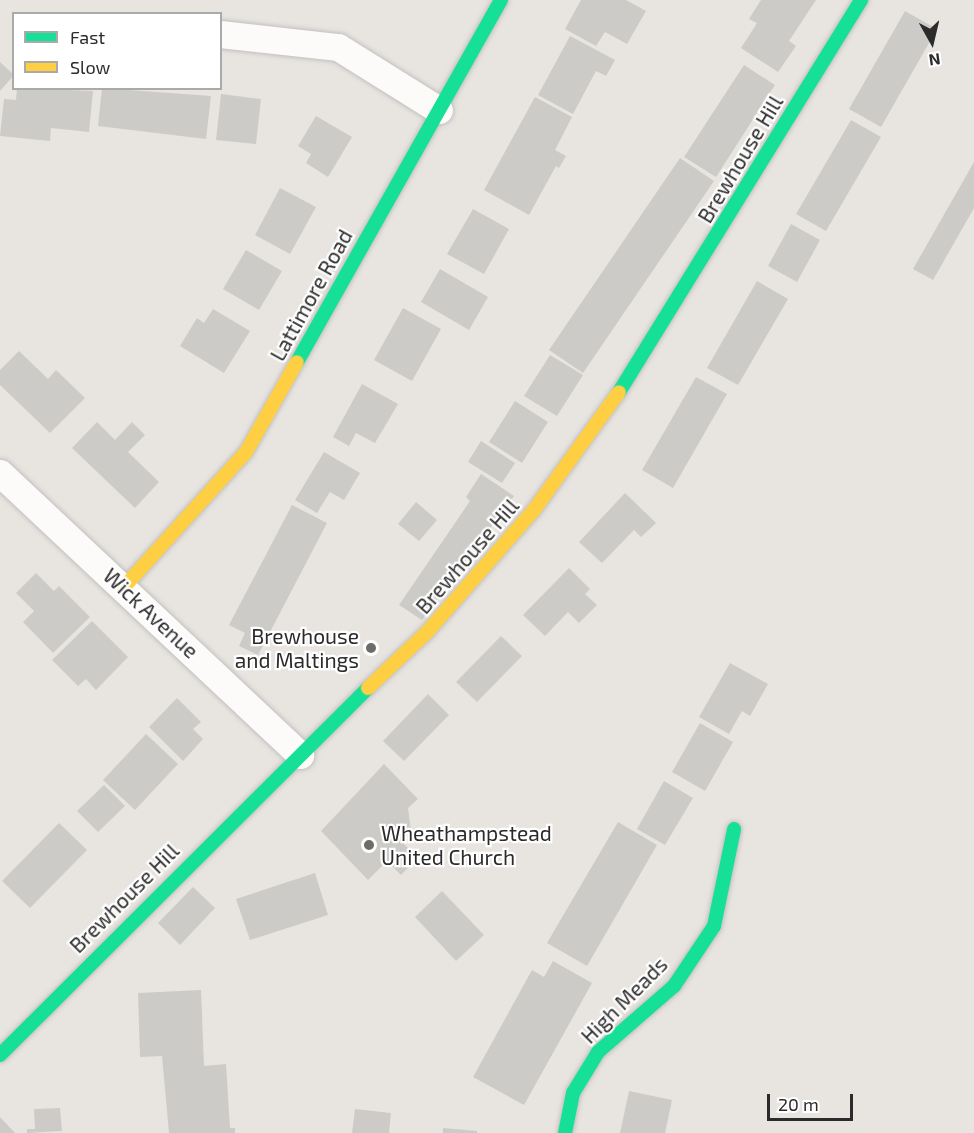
<!DOCTYPE html>
<html>
<head>
<meta charset="utf-8">
<style>
  body { margin:0 }
  #map { position:relative; width:974px; height:1133px; overflow:hidden; background:#e8e5e0; font-family:"Exo 2",sans-serif }
  div>[style] { position:absolute }
  .building>* { inset:0; background:#cdcbc7 }
  .roads { filter:drop-shadow(0 0 2px #c2c1c1) drop-shadow(0 0 2px #c2c1c1) }
  .street>* { height:27px; margin:-13.5px; padding:0 13.5px; transform-origin:13.5px; border-radius:13.5px; background:#fcfbfa }
  .fast>* { height:14px; margin:-7px; padding:0 7px; transform-origin:7px; border-radius:7px; background:#16e098 }
  .slow>* { height:14px; margin:-7px; padding:0 7px; transform-origin:7px; border-radius:7px; background:#ffcf43 }
  .dots>* { width:16px; height:16px; translate:-50% -50%; box-sizing:border-box; border:3px solid #fff; border-radius:50% }
  span { translate:-50% -50%; white-space:nowrap; text-align:center; line-height:1.15; -webkit-text-stroke:4.5px #fff; paint-order:stroke }
  .street-label { font-size:21px; color:#2b2b2b }
  .poi-label { font-size:21px; color:#2b2b2b }
  .right { translate:-100% -50%; text-align:right }
  .left { translate:0 -50%; text-align:left }
  .legend { position:absolute; left:12px; top:12px; width:210px; height:78px; box-sizing:border-box; background:#fff; border:2px solid #aaa; margin:0; padding:8px 10px; list-style:none; font-size:18px; color:#2b2b2b }
  .legend li { display:flex; align-items:center; gap:12px; height:30px }
  .legend b { width:30px; border:2px solid #aaa }
  .north { position:absolute; left:902px; top:12px; width:60px; height:60px; -webkit-text-stroke:4px #fff; paint-order:stroke; rotate:172deg; font-size:16px; font-weight:700; line-height:24px; text-align:center; color:#2b2b2b }
  .north::after { content:''; display:block; margin:auto; width:21px; height:27px; background:#2b2b2b; clip-path:polygon(50% 0,100% 100%,50% 72%,0 100%) }
  .scale { position:absolute; left:767px; top:1094px; width:86px; height:27px; box-sizing:border-box; border:3px solid #2b2b2b; border-top:0; padding-left:8px; font-size:18px; line-height:21px; white-space:nowrap; color:#2b2b2b; -webkit-text-stroke:4px #fff; paint-order:stroke }
</style>
</head>
<body>
<div id="map">
  <div class="building">
    <i style="clip-path:polygon(581px 0,626px 0,646px 11px,627px 44px,605px 32px,596px 46px,565px 29px)"></i>
    <i style="clip-path:polygon(761px 0,816px 0,789px 41px,796px 46px,778px 72px,741px 48px,757px 23px,749px 19px)"></i>
    <i style="clip-path:polygon(905px 11px,937px 29px,881px 127px,849px 109px)"></i>
    <i style="clip-path:polygon(570px 36px,615px 60px,606px 76px,596px 71px,573px 114px,538px 95px)"></i>
    <i style="clip-path:polygon(0 62px,14px 75px,0 91px)"></i>
    <i style="clip-path:polygon(744px 65px,775px 85px,716px 177px,684px 157px)"></i>
    <i style="clip-path:polygon(17px 88px,93px 91px,89px 132px,51px 128px,50px 141px,0 136px,4px 99px,16px 100px)"></i>
    <i style="clip-path:polygon(102px 88px,211px 96px,206px 139px,98px 126px)"></i>
    <i style="clip-path:polygon(221px 94px,261px 99px,256px 144px,216px 140px)"></i>
    <i style="clip-path:polygon(535px 97px,572px 117px,555px 150px,566px 156px,559px 168px,556px 166px,529px 215px,484px 190px)"></i>
    <i style="clip-path:polygon(316px 116px,352px 137px,328px 177px,306px 163px,311px 154px,298px 146px)"></i>
    <i style="clip-path:polygon(851px 120px,881px 137px,826px 231px,796px 214px)"></i>
    <i style="clip-path:polygon(680px 158px,714px 181px,583px 373px,549px 350px)"></i>
    <i style="clip-path:polygon(974px 162px,974px 208px,933px 280px,913px 269px)"></i>
    <i style="clip-path:polygon(280px 188px,316px 207px,290px 254px,255px 235px)"></i>
    <i style="clip-path:polygon(473px 209px,509px 229px,484px 274px,447px 254px)"></i>
    <i style="clip-path:polygon(791px 224px,820px 240px,797px 282px,768px 266px)"></i>
    <i style="clip-path:polygon(246px 250px,282px 271px,259px 310px,223px 289px)"></i>
    <i style="clip-path:polygon(440px 269px,488px 297px,469px 330px,421px 302px)"></i>
    <i style="clip-path:polygon(757px 281px,788px 299px,738px 385px,707px 368px)"></i>
    <i style="clip-path:polygon(403px 308px,441px 329px,412px 381px,374px 360px)"></i>
    <i style="clip-path:polygon(213px 309px,250px 331px,224px 373px,180px 346px,197px 318px,204px 323px)"></i>
    <i style="clip-path:polygon(19px 351px,48px 379px,56px 370px,85px 398px,50px 433px,0 385px,0 370px)"></i>
    <i style="clip-path:polygon(550px 355px,583px 375px,557px 416px,524px 396px)"></i>
    <i style="clip-path:polygon(696px 377px,727px 394px,673px 488px,642px 470px)"></i>
    <i style="clip-path:polygon(362px 384px,398px 404px,375px 443px,356px 433px,349px 446px,333px 437px)"></i>
    <i style="clip-path:polygon(515px 401px,548px 422px,522px 463px,489px 442px)"></i>
    <i style="clip-path:polygon(97px 422px,115px 440px,132px 422px,145px 435px,128px 452px,159px 482px,135px 508px,72px 448px)"></i>
    <i style="clip-path:polygon(481px 441px,515px 463px,502px 483px,468px 462px)"></i>
    <i style="clip-path:polygon(324px 452px,360px 473px,344px 500px,330px 492px,317px 513px,295px 500px)"></i>
    <i style="clip-path:polygon(481px 474px,514px 496px,422px 620px,399px 605px,470px 501px,466px 497px)"></i>
    <i style="clip-path:polygon(625px 493px,656px 523px,641px 537px,634px 530px,602px 563px,579px 542px)"></i>
    <i style="clip-path:polygon(416px 502px,437px 520px,419px 541px,398px 524px)"></i>
    <i style="clip-path:polygon(292px 505px,327px 523px,258px 655px,239px 646px,245px 633px,229px 625px)"></i>
    <i style="clip-path:polygon(569px 568px,590px 589px,585px 594px,597px 605px,579px 623px,568px 612px,545px 636px,523px 615px)"></i>
    <i style="clip-path:polygon(36px 573px,54px 591px,59px 586px,90px 617px,53px 653px,23px 622px,34px 611px,16px 593px)"></i>
    <i style="clip-path:polygon(92px 621px,128px 657px,96px 690px,86px 679px,78px 686px,52px 660px)"></i>
    <i style="clip-path:polygon(501px 636px,522px 656px,477px 702px,456px 682px)"></i>
    <i style="clip-path:polygon(730px 663px,768px 684px,750px 716px,742px 711px,729px 734px,699px 717px)"></i>
    <i style="clip-path:polygon(428px 694px,449px 715px,404px 761px,383px 741px)"></i>
    <i style="clip-path:polygon(177px 698px,201px 722px,193px 729px,203px 739px,183px 761px,149px 727px)"></i>
    <i style="clip-path:polygon(700px 723px,733px 742px,705px 791px,672px 772px)"></i>
    <i style="clip-path:polygon(146px 734px,178px 764px,135px 810px,103px 780px)"></i>
    <i style="clip-path:polygon(384px 764px,418px 799px,408px 808px,411px 831px,401px 841px,418px 858px,401px 875px,387px 861px,368px 880px,321px 831px)"></i>
    <i style="clip-path:polygon(664px 781px,693px 798px,665px 845px,637px 829px)"></i>
    <i style="clip-path:polygon(104px 785px,125px 806px,98px 832px,77px 811px)"></i>
    <i style="clip-path:polygon(618px 822px,657px 845px,587px 966px,547px 943px)"></i>
    <i style="clip-path:polygon(59px 823px,87px 850px,30px 908px,2px 881px)"></i>
    <i style="clip-path:polygon(315px 873px,328px 915px,250px 940px,236px 899px)"></i>
    <i style="clip-path:polygon(193px 887px,215px 908px,180px 945px,158px 923px)"></i>
    <i style="clip-path:polygon(442px 891px,484px 935px,456px 961px,415px 917px)"></i>
    <i style="clip-path:polygon(553px 961px,592px 983px,524px 1105px,473px 1077px,532px 970px,544px 977px)"></i>
    <i style="clip-path:polygon(201px 990px,204px 1066px,226px 1064px,230px 1128px,235px 1128px,235px 1133px,169px 1133px,162px 1056px,140px 1057px,138px 993px)"></i>
    <i style="clip-path:polygon(629px 1091px,672px 1100px,665px 1133px,620px 1133px)"></i>
    <i style="clip-path:polygon(60px 1108px,62px 1131px,27px 1133px,27px 1129px,35px 1129px,34px 1109px)"></i>
    <i style="clip-path:polygon(355px 1109px,391px 1113px,389px 1133px,352px 1133px)"></i>
    <i style="clip-path:polygon(0 1117px,15px 1133px,0 1133px)"></i>
    <i style="clip-path:polygon(443px 1128px,477px 1131px,477px 1133px,443px 1133px)"></i>
  </div>
  <div class="roads">
    <div class="street">
      <i style="left:220px;top:34px;width:119px;rotate:6.3deg"></i>
      <i style="left:338px;top:47px;width:119px;rotate:32deg"></i>
      <i style="left:0;top:473px;width:412px;rotate:43.2deg"></i>
    </div>
    <div class="fast">
      <i style="left:297px;top:362px;width:416px;rotate:-60.6deg"></i>
      <i style="left:619px;top:392px;width:461px;rotate:-58.3deg"></i>
      <i style="left:0;top:1055px;width:520px;rotate:-44.92deg"></i>
      <i style="left:565px;top:1133px;width:41px;rotate:-78.7deg"></i>
      <i style="left:573px;top:1093px;width:48px;rotate:-58.6deg"></i>
      <i style="left:598px;top:1052px;width:101px;rotate:-41deg"></i>
      <i style="left:674px;top:986px;width:72px;rotate:-56.3deg"></i>
      <i style="left:714px;top:926px;width:99px;rotate:-78.3deg"></i>
    </div>
    <div class="slow">
      <i style="left:124px;top:587px;width:182px;rotate:-47.9deg"></i>
      <i style="left:246px;top:452px;width:103px;rotate:-60.5deg"></i>
      <i style="left:368px;top:688px;width:83px;rotate:-43.5deg"></i>
      <i style="left:428px;top:631px;width:161px;rotate:-48.8deg"></i>
      <i style="left:534px;top:510px;width:145px;rotate:-54.2deg"></i>
    </div>
  </div>
  <div class="dots">
    <i style="left:371px;top:648px;background:#6d6c6a"></i>
    <i style="left:369px;top:845px;background:#6d6c6a"></i>
  </div>
  <div class="street-label">
    <span style="left:740px;top:159px;rotate:-59deg">Brewhouse Hill</span>
    <span style="left:311px;top:295px;rotate:-61deg">Lattimore Road</span>
    <span style="left:467px;top:556px;rotate:-49deg">Brewhouse Hill</span>
    <span style="left:151px;top:613px;rotate:43deg">Wick Avenue</span>
    <span style="left:124px;top:898px;rotate:-45deg">Brewhouse Hill</span>
    <span style="left:624px;top:1000px;rotate:-45deg">High Meads</span>
  </div>
  <div class="poi-label">
    <span class="right" style="left:359px;top:648px">Brewhouse<br>and Maltings</span>
    <span class="left" style="left:381px;top:845px">Wheathampstead<br>United Church</span>
  </div>
  <ul class="legend">
  <li><b style="height:8px;background:#16e098"></b>Fast</li>
  <li><b style="height:8px;background:#ffcf43"></b>Slow</li>
  </ul>
  <div class="north">N</div>
  <div class="scale">20 m</div>
</div>
</body>
</html>
